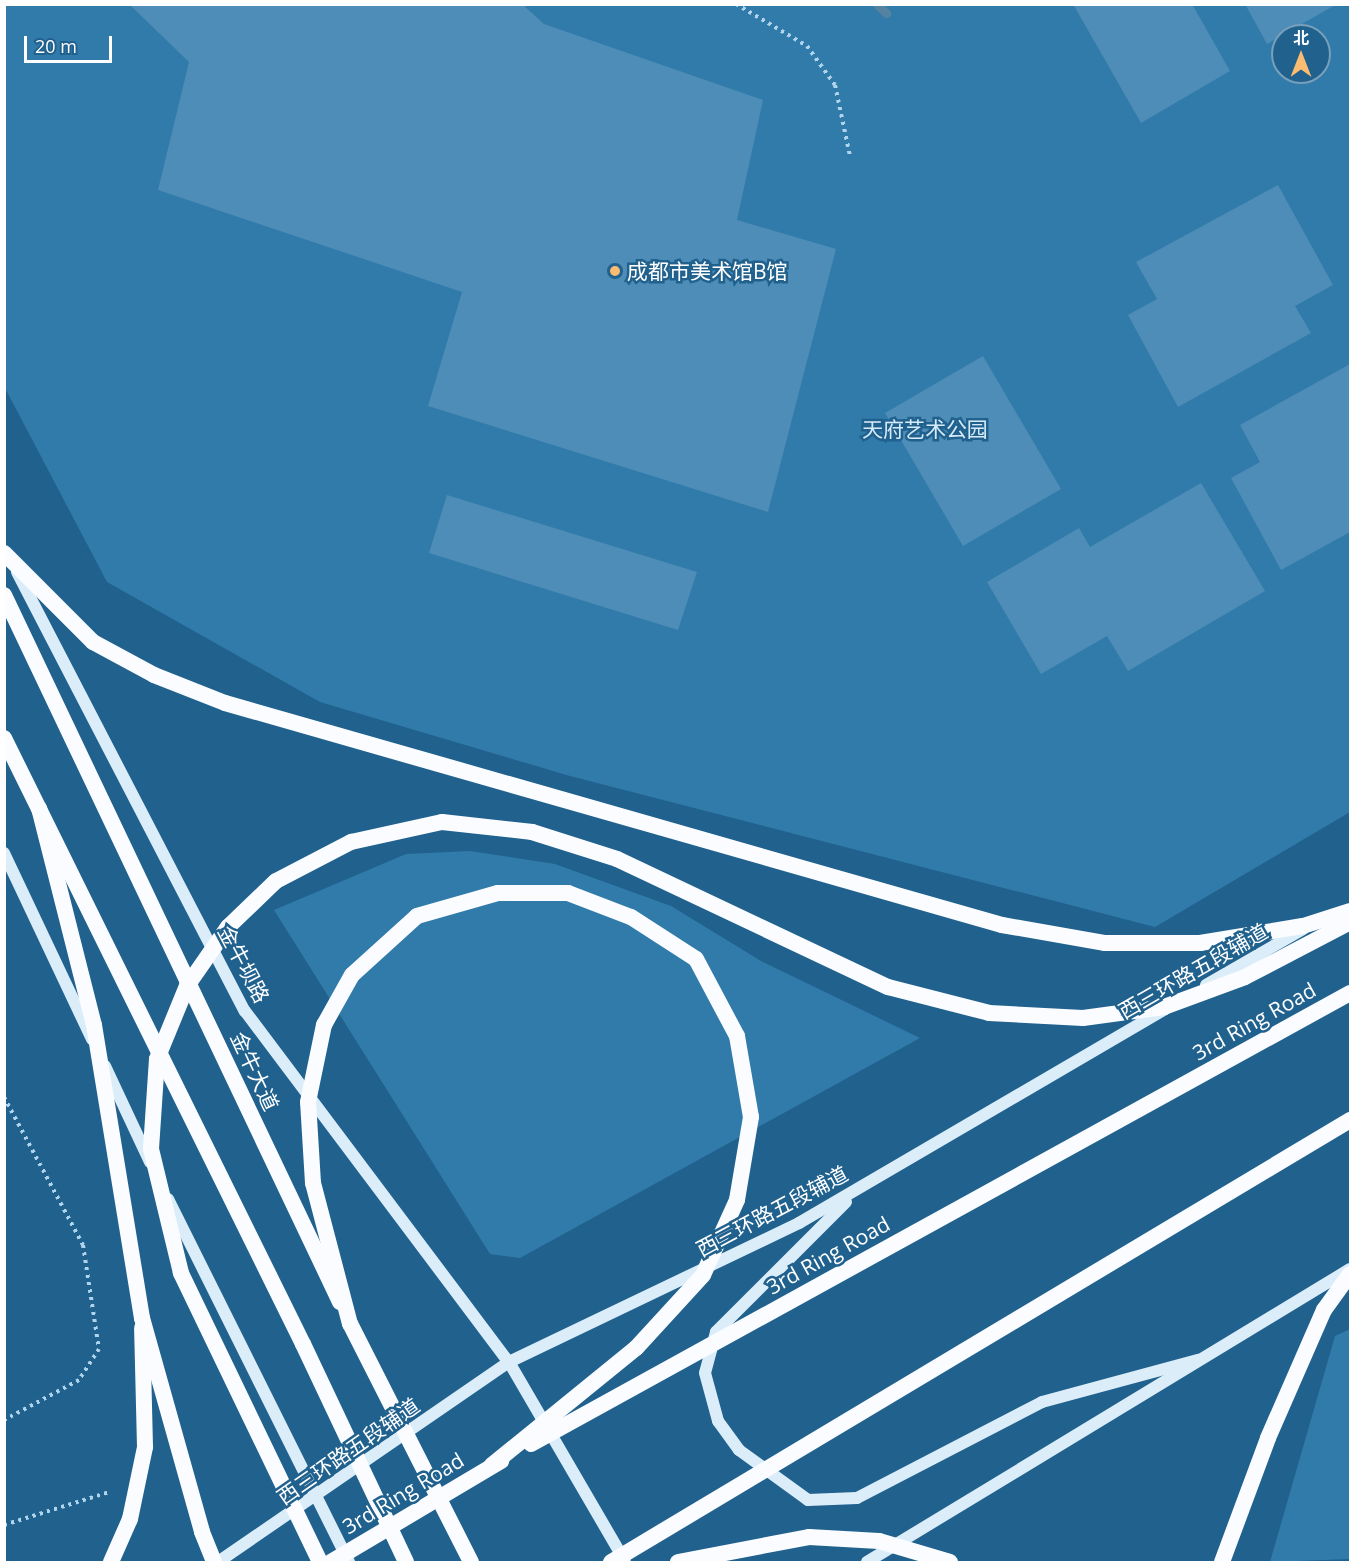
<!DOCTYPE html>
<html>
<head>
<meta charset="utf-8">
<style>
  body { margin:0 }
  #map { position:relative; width:1355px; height:1567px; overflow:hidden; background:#20618e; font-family:"Open Sans","Noto Sans SC",sans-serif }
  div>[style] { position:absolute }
  .green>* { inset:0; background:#317baa }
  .stream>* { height:9px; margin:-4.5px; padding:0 4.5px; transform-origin:4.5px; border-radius:4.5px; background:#5582a0 }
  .building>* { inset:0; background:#4d8db8 }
  .path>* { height:4px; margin-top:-2px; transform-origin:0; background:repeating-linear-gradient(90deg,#afd4ec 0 3px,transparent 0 7.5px) }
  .secondary>* { height:12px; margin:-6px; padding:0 6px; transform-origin:6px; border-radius:6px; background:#dbedf9 }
  .trunk>* { height:16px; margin:-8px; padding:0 8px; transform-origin:8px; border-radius:8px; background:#fafcff }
  .trunk-bridge>* { height:16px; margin:-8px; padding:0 8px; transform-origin:8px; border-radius:8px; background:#fafcff }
  .dots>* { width:16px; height:16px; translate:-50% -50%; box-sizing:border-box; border:3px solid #20618e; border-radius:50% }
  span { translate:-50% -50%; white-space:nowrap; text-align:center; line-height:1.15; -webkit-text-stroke:5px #20618e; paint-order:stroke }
  .poi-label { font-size:21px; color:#fff }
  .left { translate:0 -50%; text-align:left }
  .park-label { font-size:21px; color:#d5ebf9 }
  .street-label { font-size:21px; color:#fff }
  .frame { position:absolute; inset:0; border:6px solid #fff; pointer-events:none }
  .north { position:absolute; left:1271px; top:24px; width:60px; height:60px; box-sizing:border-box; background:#20618e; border:2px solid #79a0bb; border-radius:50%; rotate:0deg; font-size:16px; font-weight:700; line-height:24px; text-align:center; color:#fff }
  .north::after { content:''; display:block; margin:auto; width:21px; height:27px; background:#f9bc70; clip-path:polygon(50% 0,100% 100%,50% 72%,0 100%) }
  .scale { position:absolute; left:24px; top:36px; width:88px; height:27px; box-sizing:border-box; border:3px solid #fff; border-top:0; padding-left:8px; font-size:18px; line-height:21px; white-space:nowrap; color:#fff; -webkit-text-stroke:4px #20618e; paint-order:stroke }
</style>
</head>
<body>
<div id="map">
  <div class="green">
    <i style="clip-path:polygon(evenodd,4px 5px,1350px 5px,1350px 812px,1155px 927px,570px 776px,320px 702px,107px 582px,5px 388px,4px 5px,1283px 36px,1319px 36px,1319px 72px,1283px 72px,1283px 36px)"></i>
    <i style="clip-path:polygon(470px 851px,555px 864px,671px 906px,761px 961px,920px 1038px,520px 1258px,490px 1254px,274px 910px,406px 854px)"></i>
    <i style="clip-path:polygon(1350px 1329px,1350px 1559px,1270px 1562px,1335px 1336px)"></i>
  </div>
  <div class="stream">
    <i style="left:877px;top:4px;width:13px;rotate:45deg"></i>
  </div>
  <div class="building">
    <i style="clip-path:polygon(129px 4px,522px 4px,544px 24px,763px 100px,737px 220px,836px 249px,768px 512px,428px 406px,462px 292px,158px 190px,189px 62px)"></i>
    <i style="clip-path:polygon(1073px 4px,1192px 4px,1230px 71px,1141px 123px)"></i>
    <i style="clip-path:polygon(1245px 4px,1337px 4px,1267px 44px)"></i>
    <i style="clip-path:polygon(1278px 185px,1333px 285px,1295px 306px,1311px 333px,1178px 407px,1128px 315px,1157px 299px,1136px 262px)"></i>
    <i style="clip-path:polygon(983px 356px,1061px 489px,963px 546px,885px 413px)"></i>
    <i style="clip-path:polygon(1350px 364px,1350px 532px,1281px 570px,1231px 478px,1260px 462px,1240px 425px)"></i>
    <i style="clip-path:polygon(1201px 483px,1265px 591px,1128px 671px,1107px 636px,1041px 674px,987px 582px,1079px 528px,1090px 547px)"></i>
    <i style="clip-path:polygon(447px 495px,697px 572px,678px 630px,429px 553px)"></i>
  </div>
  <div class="path">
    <i style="left:736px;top:4px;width:82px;rotate:30.6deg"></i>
    <i style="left:807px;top:46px;width:48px;rotate:54.3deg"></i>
    <i style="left:835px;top:85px;width:73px;rotate:78.1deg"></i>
    <i style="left:4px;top:1097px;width:168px;rotate:61.9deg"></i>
    <i style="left:83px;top:1245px;width:105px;rotate:81.3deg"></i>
    <i style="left:99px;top:1349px;width:37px;rotate:123deg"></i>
    <i style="left:79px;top:1380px;width:85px;rotate:151.9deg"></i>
    <i style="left:4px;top:1525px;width:110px;rotate:-17.4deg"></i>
  </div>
  <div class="secondary">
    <i style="left:17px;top:572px;width:495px;rotate:62.6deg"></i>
    <i style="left:245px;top:1011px;width:439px;rotate:53.1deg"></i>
    <i style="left:509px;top:1362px;width:230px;rotate:59.8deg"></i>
    <i style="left:4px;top:853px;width:206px;rotate:64.7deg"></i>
    <i style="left:1206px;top:985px;width:112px;rotate:-30deg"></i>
    <i style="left:105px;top:1066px;width:106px;rotate:64.9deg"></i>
    <i style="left:168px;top:1199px;width:406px;rotate:63.5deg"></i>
    <i style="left:846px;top:1202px;width:184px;rotate:135deg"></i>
    <i style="left:716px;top:1332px;width:42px;rotate:105deg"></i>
    <i style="left:705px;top:1373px;width:50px;rotate:74.8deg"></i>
    <i style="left:718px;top:1421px;width:36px;rotate:54deg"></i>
    <i style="left:739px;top:1450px;width:85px;rotate:35.9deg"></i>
    <i style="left:808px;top:1500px;width:49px;rotate:-2.3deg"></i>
    <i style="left:857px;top:1498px;width:208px;rotate:-27.4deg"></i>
    <i style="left:1042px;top:1402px;width:162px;rotate:-15.1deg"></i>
    <i style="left:218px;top:1562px;width:353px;rotate:-34.5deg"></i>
    <i style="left:509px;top:1362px;width:322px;rotate:-25.6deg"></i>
    <i style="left:799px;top:1223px;width:424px;rotate:-30.3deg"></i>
    <i style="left:867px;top:1562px;width:565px;rotate:-31.24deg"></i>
  </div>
  <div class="trunk">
    <i style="left:4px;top:595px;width:783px;rotate:64.58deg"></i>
    <i style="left:4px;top:738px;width:676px;rotate:63.74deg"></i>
    <i style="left:202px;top:1532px;width:32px;rotate:68deg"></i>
    <i style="left:111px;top:1562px;width:47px;rotate:-66.2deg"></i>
    <i style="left:130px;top:1519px;width:74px;rotate:-78.2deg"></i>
    <i style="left:145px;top:1447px;width:119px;rotate:-91.4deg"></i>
    <i style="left:1222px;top:1562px;width:132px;rotate:-69.6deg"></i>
    <i style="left:1268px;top:1438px;width:140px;rotate:-66.4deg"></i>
    <i style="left:1324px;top:1310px;width:44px;rotate:-54.2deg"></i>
  </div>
  <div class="trunk-bridge">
    <i style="left:4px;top:553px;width:126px;rotate:45deg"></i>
    <i style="left:93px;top:642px;width:69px;rotate:28.4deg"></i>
    <i style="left:154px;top:675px;width:76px;rotate:21.5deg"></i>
    <i style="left:225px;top:703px;width:808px;rotate:15.95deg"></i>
    <i style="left:1002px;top:925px;width:105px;rotate:9.9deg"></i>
    <i style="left:1105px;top:943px;width:95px"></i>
    <i style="left:1200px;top:943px;width:104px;rotate:-9.4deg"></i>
    <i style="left:1303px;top:926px;width:49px;rotate:-17.7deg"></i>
    <i style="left:39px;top:808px;width:224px;rotate:75.8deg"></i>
    <i style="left:94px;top:1025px;width:297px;rotate:80.7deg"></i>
    <i style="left:142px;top:1318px;width:222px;rotate:74.3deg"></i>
    <i style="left:303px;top:1344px;width:241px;rotate:64.7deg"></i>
    <i style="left:531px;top:1444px;width:935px;rotate:-28.84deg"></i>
    <i style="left:320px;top:1562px;width:321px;rotate:-115.7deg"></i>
    <i style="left:181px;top:1273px;width:128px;rotate:-103.6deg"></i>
    <i style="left:151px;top:1149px;width:90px;rotate:-86.2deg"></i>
    <i style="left:157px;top:1059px;width:79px;rotate:-67.7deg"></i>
    <i style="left:187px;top:986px;width:72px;rotate:-55.2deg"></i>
    <i style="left:228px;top:927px;width:66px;rotate:-43.8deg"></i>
    <i style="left:276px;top:881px;width:85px;rotate:-27.5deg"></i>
    <i style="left:351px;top:842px;width:93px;rotate:-12.4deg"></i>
    <i style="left:442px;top:822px;width:91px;rotate:6.3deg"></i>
    <i style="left:532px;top:832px;width:89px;rotate:17.6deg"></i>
    <i style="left:617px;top:859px;width:300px;rotate:25.3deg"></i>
    <i style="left:888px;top:987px;width:104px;rotate:14.4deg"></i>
    <i style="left:989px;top:1013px;width:94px;rotate:3deg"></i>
    <i style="left:1083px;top:1018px;width:82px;rotate:-7.7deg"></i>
    <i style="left:1164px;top:1007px;width:86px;rotate:-20.3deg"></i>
    <i style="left:1245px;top:977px;width:119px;rotate:-27.6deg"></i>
    <i style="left:331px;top:1562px;width:198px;rotate:-30.7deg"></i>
    <i style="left:471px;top:1562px;width:267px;rotate:-116.9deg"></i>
    <i style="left:350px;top:1324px;width:146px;rotate:-104.7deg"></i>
    <i style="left:313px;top:1183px;width:81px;rotate:-93.5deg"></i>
    <i style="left:308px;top:1102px;width:79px;rotate:-78.3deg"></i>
    <i style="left:324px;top:1025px;width:57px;rotate:-60.8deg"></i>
    <i style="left:352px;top:975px;width:88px;rotate:-42.2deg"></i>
    <i style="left:417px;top:916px;width:84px;rotate:-15.9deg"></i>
    <i style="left:498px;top:893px;width:70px"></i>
    <i style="left:568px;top:893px;width:67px;rotate:20.9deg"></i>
    <i style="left:631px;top:917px;width:77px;rotate:32.9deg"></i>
    <i style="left:696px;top:959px;width:87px;rotate:62deg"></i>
    <i style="left:737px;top:1036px;width:82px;rotate:80.2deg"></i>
    <i style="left:751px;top:1117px;width:84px;rotate:99.6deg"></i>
    <i style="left:737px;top:1200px;width:82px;rotate:114.4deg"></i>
    <i style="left:703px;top:1275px;width:99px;rotate:132.5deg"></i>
    <i style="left:636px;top:1348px;width:186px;rotate:140.9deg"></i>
    <i style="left:611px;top:1562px;width:861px;rotate:-30.88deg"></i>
    <i style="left:678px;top:1562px;width:133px;rotate:-10.8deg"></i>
    <i style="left:809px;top:1537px;width:70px;rotate:3.3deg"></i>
    <i style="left:879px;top:1541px;width:74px;rotate:16.5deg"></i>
  </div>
  <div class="dots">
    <i style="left:615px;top:271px;background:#f9bc70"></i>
  </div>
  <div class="poi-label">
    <span class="left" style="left:627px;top:271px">成都市美术馆B馆</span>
  </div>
  <div class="park-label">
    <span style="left:925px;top:429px">天府艺术公园</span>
  </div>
  <div class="street-label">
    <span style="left:244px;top:964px;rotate:62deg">金牛坝路</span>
    <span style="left:1193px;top:971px;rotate:-30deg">西三环路五段辅道</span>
    <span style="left:1254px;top:1021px;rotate:-29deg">3rd Ring Road</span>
    <span style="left:255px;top:1071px;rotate:65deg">金牛大道</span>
    <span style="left:772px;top:1211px;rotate:-28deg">西三环路五段辅道</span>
    <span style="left:828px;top:1255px;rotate:-29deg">3rd Ring Road</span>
    <span style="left:348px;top:1451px;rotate:-35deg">西三环路五段辅道</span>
    <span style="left:403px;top:1493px;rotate:-31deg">3rd Ring Road</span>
  </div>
  <div class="frame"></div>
  <div class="north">北</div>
  <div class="scale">20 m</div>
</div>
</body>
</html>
